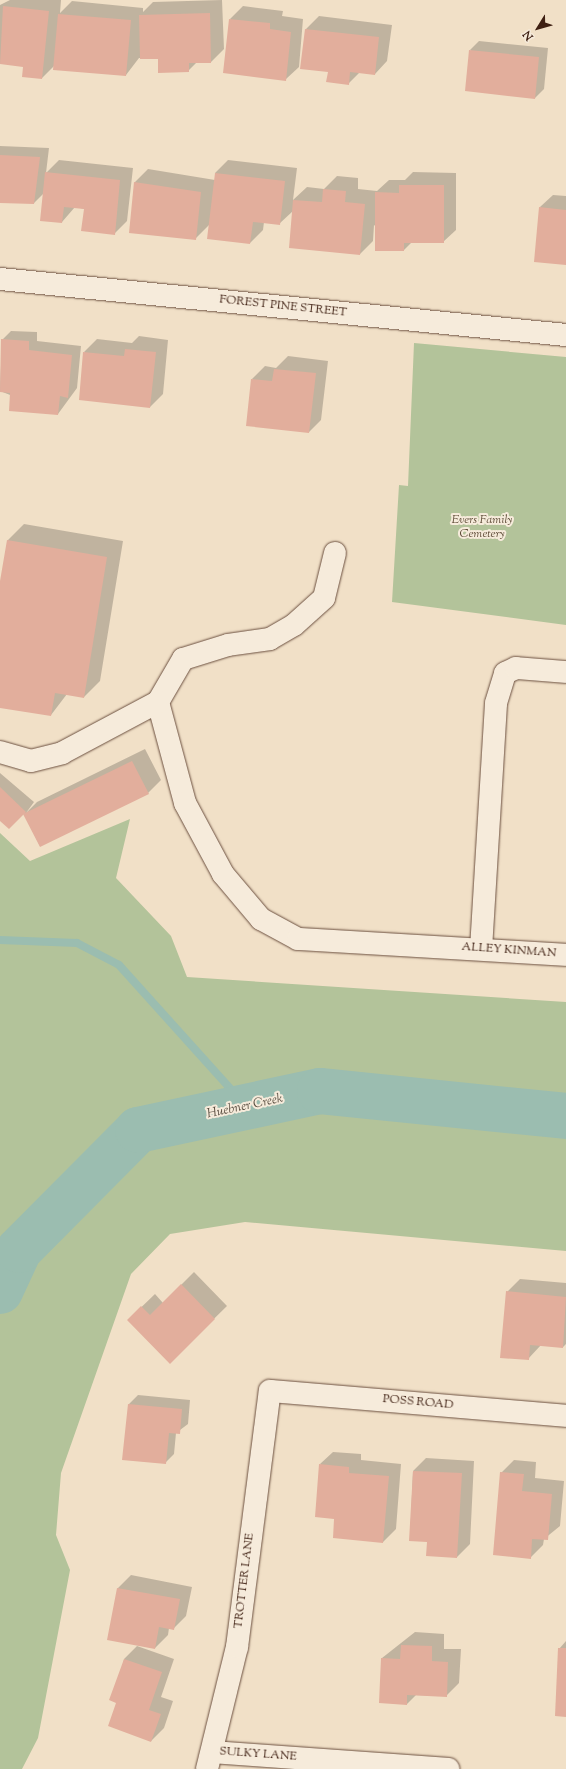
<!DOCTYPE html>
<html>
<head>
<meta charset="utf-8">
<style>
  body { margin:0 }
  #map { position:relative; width:566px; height:1769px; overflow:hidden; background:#f1e0c7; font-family:"Sorts Mill Goudy",serif }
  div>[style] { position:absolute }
  .green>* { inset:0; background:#b3c39a }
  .shadow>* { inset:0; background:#0003 }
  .stream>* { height:8px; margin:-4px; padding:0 4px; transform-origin:4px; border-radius:4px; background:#9bbdb0 }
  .river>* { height:46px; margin:-23px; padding:0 23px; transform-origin:23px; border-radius:23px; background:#9bbdb0 }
  .building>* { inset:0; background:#e2ae9c }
  .roads { filter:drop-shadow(0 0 1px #6c5040) drop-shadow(0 0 1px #6c5040) }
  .minor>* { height:22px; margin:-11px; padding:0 11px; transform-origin:11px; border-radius:11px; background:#f6ebdb }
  span { translate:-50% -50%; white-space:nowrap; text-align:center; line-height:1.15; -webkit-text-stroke:4px #f6ebdb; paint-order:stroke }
  .street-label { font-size:12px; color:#3f2013 }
  .park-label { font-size:12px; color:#5c4935; font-style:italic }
  .water-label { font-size:13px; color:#5b4f42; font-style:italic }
  .north { position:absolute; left:518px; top:8px; width:40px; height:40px; -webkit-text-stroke:3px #f6ebdb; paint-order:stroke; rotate:233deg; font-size:11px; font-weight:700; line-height:16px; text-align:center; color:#3f2013 }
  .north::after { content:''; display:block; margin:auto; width:14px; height:18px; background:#3f2013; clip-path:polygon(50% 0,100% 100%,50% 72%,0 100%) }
</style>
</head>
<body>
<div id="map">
  <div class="green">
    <i style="clip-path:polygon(414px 343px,566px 357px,566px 625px,392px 602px,399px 485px,408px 486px)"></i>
    <i style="clip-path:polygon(130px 819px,116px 878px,171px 936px,187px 977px,566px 1002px,566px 1251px,245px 1222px,170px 1234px,131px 1274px,61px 1473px,56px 1535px,70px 1570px,38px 1738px,22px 1769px,0 1769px,0 833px,30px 861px)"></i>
  </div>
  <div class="shadow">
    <i style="clip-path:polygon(10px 0,61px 0,60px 13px,72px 1px,143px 8px,143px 12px,153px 2px,222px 0,224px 49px,211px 62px,197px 62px,188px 71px,159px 58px,139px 58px,126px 75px,55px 65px,42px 78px,24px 66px,0 63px,0 5px)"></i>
    <i style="clip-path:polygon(243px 6px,283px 11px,282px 16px,303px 19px,299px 67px,286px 79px,230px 19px)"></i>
    <i style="clip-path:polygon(319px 16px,392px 25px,387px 61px,375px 74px,360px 72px,348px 84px,329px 71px,301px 68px,306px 29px)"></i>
    <i style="clip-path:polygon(479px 41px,548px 48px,544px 89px,535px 98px,470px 50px)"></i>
    <i style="clip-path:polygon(0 146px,49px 148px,46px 173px,59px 160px,133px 168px,127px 221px,114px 234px,85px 209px,75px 207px,62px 222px,44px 193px,34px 203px,0 202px)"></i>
    <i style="clip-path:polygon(228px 160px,297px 168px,293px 200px,307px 187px,324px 189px,337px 176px,358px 178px,358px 189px,377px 191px,389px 180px,405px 180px,413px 172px,456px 173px,456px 230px,443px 242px,412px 242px,404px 250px,374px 225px,373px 241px,360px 254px,293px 211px,279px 224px,264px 222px,263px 230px,250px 243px,210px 224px,195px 239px,130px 232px,135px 182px,148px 169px,215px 180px,215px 173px)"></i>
    <i style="clip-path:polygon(553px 195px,566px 196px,566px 264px,540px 207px)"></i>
    <i style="clip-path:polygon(11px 331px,37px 332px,37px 341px,81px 346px,77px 388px,58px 414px,0 391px,2px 340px)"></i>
    <i style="clip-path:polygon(139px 336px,168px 340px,163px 394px,150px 407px,84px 352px,97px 339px,132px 343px)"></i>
    <i style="clip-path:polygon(288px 356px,328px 361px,321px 420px,309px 432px,252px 379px,265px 366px,276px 368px)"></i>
    <i style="clip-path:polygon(24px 524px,123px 541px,100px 681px,84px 697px,67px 694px,51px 715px,0 707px,0 587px,8px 540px)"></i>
    <i style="clip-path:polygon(145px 749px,161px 780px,148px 793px,40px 846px,24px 813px,0 820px,0 773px,34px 802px,26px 813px,37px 802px)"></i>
    <i style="clip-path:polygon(194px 1272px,227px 1306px,170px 1362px,128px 1320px,155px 1294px,163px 1303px)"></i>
    <i style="clip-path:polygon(520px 1279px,566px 1283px,566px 1344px,563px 1347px,541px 1345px,528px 1359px,507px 1292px)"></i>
    <i style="clip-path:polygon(138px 1395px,190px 1400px,188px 1424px,176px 1433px,174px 1454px,165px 1463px,123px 1459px,129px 1404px)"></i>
    <i style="clip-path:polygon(333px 1452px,361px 1454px,361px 1460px,401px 1464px,396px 1529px,383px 1542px,320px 1464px)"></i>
    <i style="clip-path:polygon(426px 1458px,474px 1461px,470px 1544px,457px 1557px,427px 1555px,428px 1541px,410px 1540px,413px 1471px)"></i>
    <i style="clip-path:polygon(514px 1460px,536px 1462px,535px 1478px,564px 1481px,560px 1526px,544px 1539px,543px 1545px,530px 1558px,501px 1473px)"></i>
    <i style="clip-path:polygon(131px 1575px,192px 1587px,186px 1616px,173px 1629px,169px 1628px,168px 1635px,155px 1648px,108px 1639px,118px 1588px)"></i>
    <i style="clip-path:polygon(415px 1632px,444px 1634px,444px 1649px,461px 1649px,459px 1683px,446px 1696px,416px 1695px,407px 1704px,382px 1658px)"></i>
    <i style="clip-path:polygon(566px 1641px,566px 1716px,559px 1649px)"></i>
    <i style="clip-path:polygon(137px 1646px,174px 1659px,161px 1697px,173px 1701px,164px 1728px,151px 1741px,117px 1702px,124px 1659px)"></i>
  </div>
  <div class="stream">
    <i style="left:0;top:940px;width:77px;rotate:2.2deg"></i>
    <i style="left:77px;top:943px;width:47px;rotate:27.6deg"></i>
    <i style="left:119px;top:965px;width:191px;rotate:48deg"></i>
  </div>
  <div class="river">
    <i style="left:0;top:1291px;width:45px;rotate:-65.1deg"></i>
    <i style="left:19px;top:1250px;width:169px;rotate:-45.2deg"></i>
    <i style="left:138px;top:1130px;width:186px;rotate:-12.1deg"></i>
    <i style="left:320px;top:1091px;width:247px;rotate:5.8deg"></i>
  </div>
  <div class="building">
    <i style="clip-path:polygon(3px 6px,49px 11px,42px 79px,22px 77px,23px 67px,0 64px)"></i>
    <i style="clip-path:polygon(210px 13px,211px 63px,189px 63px,189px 72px,158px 73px,158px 59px,140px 59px,139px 15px)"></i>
    <i style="clip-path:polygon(58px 14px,131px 20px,126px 76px,53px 70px)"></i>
    <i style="clip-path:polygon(229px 19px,270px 23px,270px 29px,291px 32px,286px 81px,223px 73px)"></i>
    <i style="clip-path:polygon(305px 29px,379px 37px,375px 75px,350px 72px,349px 85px,326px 82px,328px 72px,300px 69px)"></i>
    <i style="clip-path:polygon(469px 50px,539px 57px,535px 99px,465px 91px)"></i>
    <i style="clip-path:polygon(0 155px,40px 157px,34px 204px,0 203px)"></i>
    <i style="clip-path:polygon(45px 172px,120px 180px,115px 235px,81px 231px,84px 209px,64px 207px,62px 223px,40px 221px)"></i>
    <i style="clip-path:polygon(215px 173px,285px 181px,280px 225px,253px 222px,250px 244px,207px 239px)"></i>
    <i style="clip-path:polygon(134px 182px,201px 192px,196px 240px,129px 233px)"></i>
    <i style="clip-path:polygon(399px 185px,444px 185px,444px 243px,404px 243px,404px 251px,375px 251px,375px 192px,399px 193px)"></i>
    <i style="clip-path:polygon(323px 189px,346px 191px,345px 202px,365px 204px,360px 255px,289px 248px,293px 200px,322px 202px)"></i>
    <i style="clip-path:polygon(539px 207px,566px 210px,566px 265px,534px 262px)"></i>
    <i style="clip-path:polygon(1px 339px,29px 341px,29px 350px,72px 355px,68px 398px,60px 396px,58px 415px,9px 411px,10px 393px,0 392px)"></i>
    <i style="clip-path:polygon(125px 349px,156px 352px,150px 408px,79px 400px,83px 352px,124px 356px)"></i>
    <i style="clip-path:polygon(274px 369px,316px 373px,309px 433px,246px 426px,251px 379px,272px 381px)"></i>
    <i style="clip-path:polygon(7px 540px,107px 557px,84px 698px,55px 693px,51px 716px,0 708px,0 581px)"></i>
    <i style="clip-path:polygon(132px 761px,149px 794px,40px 847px,23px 814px)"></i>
    <i style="clip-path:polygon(0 787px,26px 812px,9px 829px,0 821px)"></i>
    <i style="clip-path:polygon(181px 1284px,215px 1319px,170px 1364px,127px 1320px,141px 1306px,150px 1315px)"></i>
    <i style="clip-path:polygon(506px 1291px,566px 1297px,563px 1348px,530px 1345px,529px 1360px,500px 1358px)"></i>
    <i style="clip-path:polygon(128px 1404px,182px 1409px,180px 1434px,169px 1433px,166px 1464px,122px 1460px)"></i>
    <i style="clip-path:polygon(319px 1464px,349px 1467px,349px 1473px,389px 1476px,383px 1543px,333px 1538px,334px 1519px,315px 1517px)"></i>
    <i style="clip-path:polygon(413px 1471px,462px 1473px,457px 1558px,426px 1556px,427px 1542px,409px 1541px)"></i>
    <i style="clip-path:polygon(500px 1472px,524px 1474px,522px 1491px,552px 1494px,548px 1540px,532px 1539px,531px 1559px,493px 1555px)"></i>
    <i style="clip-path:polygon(117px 1588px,180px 1599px,174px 1630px,159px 1627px,155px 1649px,107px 1640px)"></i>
    <i style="clip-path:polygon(401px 1645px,432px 1646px,432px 1661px,448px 1662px,447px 1697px,407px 1695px,407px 1705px,379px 1703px,381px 1658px,400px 1659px)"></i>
    <i style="clip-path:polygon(558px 1648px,566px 1648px,566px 1717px,555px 1716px)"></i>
    <i style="clip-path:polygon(124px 1659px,162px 1672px,149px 1710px,161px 1714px,151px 1742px,108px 1726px,116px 1703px,109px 1700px)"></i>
  </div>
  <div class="roads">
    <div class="minor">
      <i style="left:0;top:279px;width:569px;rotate:5.65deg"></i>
      <i style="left:335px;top:553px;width:46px;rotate:103.7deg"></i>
      <i style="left:324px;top:598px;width:40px;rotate:138deg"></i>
      <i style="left:294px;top:625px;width:28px;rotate:150deg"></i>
      <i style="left:270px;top:639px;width:42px;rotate:171.9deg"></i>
      <i style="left:228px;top:645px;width:47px;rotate:162.7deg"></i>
      <i style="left:183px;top:659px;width:50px;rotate:120.2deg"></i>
      <i style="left:158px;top:702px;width:105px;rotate:75deg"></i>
      <i style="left:185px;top:803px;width:81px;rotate:61.8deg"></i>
      <i style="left:223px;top:874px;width:59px;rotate:49.8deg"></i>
      <i style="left:261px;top:919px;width:42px;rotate:28.4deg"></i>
      <i style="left:298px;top:939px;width:268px;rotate:3.4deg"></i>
      <i style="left:0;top:752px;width:32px;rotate:16deg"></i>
      <i style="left:31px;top:761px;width:32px;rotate:-14deg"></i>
      <i style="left:62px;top:753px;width:109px;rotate:-28deg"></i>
      <i style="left:481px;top:949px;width:246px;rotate:-86.5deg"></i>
      <i style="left:496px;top:703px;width:31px;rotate:-73deg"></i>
      <i style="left:505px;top:673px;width:12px;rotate:-24deg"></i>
      <i style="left:516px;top:668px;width:50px;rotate:4.6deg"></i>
      <i style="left:212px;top:1752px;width:237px;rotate:4.1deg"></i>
      <i style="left:207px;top:1769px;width:126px;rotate:-76.2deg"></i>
      <i style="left:237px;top:1647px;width:258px;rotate:-82.7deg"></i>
      <i style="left:270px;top:1391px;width:297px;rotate:4.8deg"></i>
    </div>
  </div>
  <div class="street-label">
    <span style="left:283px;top:307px;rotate:6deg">FOREST PINE STREET</span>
    <span style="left:509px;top:951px;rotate:4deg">ALLEY KINMAN</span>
    <span style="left:418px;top:1403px;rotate:5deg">POSS ROAD</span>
    <span style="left:245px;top:1581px;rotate:-83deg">TROTTER LANE</span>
    <span style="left:258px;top:1755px;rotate:4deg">SULKY LANE</span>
  </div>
  <div class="park-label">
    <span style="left:482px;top:528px">Evers Family<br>Cemetery</span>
  </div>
  <div class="water-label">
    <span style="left:245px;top:1107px;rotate:-12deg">Huebner Creek</span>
  </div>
  <div class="north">N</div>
</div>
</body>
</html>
